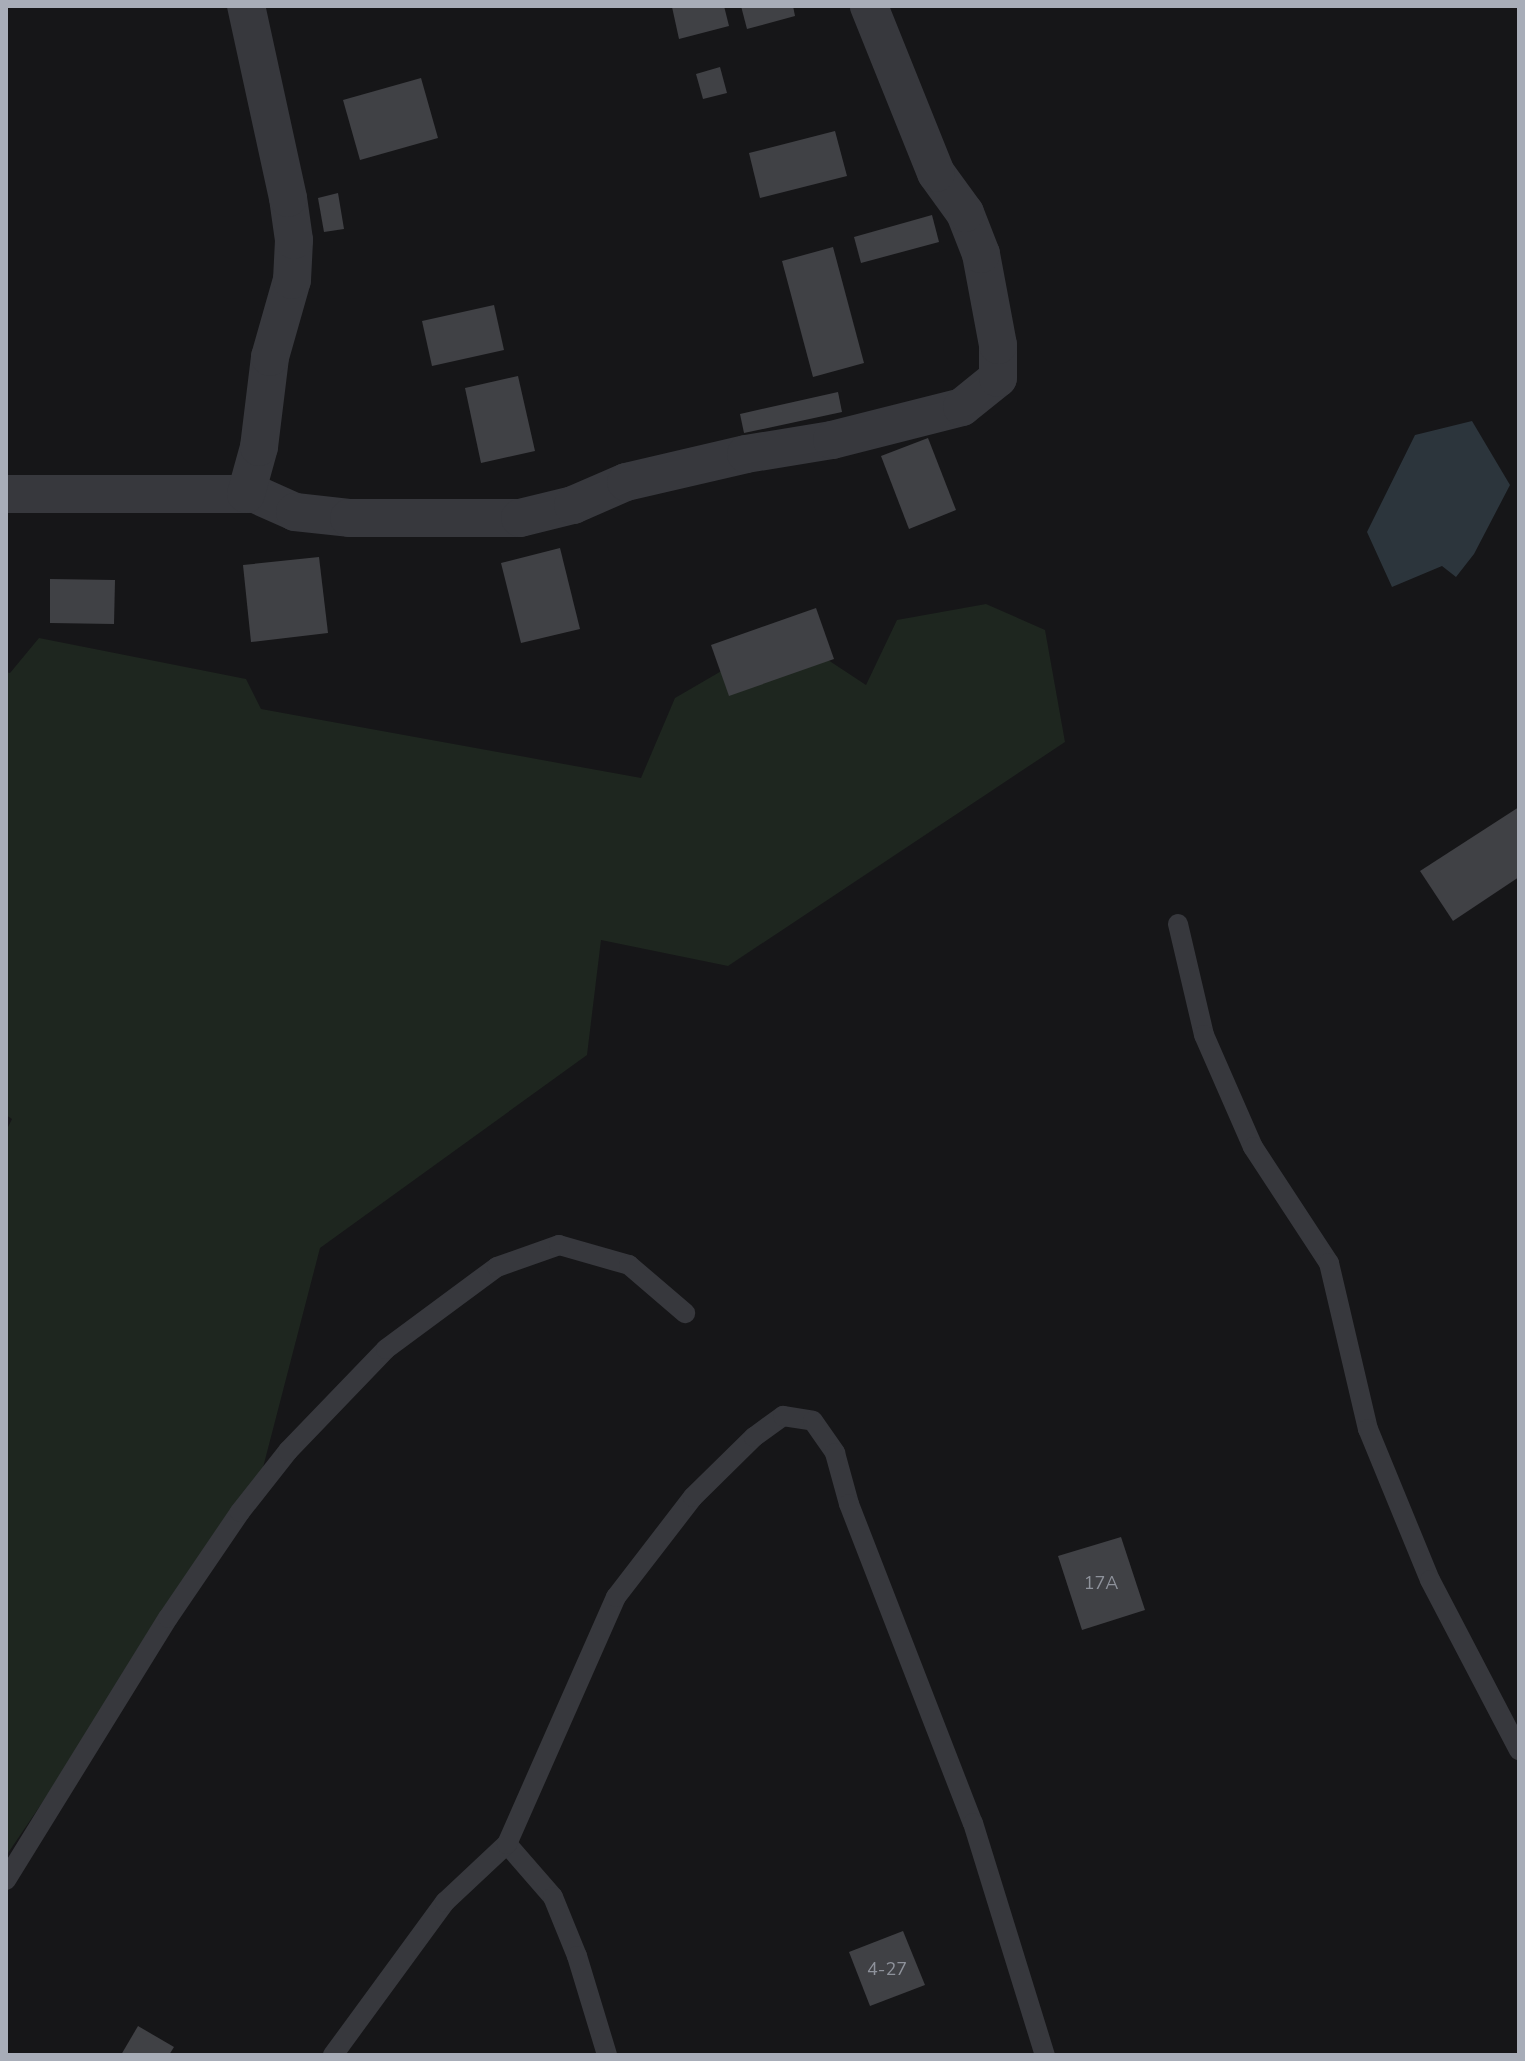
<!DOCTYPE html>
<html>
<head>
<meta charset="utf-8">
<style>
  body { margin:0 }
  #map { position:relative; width:1525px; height:2061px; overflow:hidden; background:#161618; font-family:"Nunito Sans",sans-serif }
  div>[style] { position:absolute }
  .green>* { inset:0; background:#1e261f }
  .water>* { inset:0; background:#2c353c }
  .building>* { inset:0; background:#404145 }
  .lane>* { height:20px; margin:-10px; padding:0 10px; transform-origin:10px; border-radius:10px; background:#37383d }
  .street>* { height:38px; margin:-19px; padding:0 19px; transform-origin:19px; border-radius:19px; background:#37383d }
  span { translate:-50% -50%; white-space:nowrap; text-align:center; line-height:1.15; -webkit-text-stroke:8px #111113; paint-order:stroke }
  .number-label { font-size:18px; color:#8e929b }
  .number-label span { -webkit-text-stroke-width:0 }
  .frame { position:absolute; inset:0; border:8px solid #a8adb8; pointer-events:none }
</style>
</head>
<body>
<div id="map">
  <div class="green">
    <i style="clip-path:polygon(986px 604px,1045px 630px,1065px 742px,728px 966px,601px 940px,587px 1055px,320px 1248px,259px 1483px,6px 1856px,6px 1131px,12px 1119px,6px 1115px,6px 672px,10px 673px,39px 638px,246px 679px,261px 709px,641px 778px,675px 698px,787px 633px,866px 685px,897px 620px)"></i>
  </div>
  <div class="water">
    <i style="clip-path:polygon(1472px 421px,1510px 485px,1474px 554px,1456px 577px,1442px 566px,1392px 587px,1367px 532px,1415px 435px)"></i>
  </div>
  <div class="building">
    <i style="clip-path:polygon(677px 6px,724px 6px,729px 26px,679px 39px,672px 7px)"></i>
    <i style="clip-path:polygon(741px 6px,793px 6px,795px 16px,747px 29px)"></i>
    <i style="clip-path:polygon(720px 67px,727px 93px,703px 99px,696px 74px)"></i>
    <i style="clip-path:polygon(421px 78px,438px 138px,360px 160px,343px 100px)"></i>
    <i style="clip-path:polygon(835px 131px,847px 176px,760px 198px,749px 153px)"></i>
    <i style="clip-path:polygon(338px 193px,344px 229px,324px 232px,318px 198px)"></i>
    <i style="clip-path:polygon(932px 215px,939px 242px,861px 263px,854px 237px)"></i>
    <i style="clip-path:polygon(833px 247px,864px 363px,813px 377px,782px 261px)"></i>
    <i style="clip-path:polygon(494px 305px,504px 350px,432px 366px,422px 321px)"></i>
    <i style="clip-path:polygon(518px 376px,535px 451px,481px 463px,465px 388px)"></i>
    <i style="clip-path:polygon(838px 392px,842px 412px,744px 433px,740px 414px)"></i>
    <i style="clip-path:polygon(928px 438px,956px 510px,909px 529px,881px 456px)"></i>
    <i style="clip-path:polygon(560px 548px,580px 629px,521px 643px,501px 563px)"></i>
    <i style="clip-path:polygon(319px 557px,328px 633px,251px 642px,243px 565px)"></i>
    <i style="clip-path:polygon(50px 579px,115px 580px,114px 624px,50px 623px)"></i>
    <i style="clip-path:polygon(816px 608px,834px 659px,729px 696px,711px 645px)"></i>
    <i style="clip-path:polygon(1519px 807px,1519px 877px,1453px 921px,1420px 871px)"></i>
    <i style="clip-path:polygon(1121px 1537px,1145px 1610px,1082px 1630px,1058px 1556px)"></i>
    <i style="clip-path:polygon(903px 1931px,925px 1985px,870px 2006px,849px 1952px)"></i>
    <i style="clip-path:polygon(138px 2026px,174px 2047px,169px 2055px,121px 2055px)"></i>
  </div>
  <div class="lane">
    <i style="left:1178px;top:924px;width:114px;rotate:76.8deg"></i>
    <i style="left:1204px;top:1035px;width:122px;rotate:66.4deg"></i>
    <i style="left:1253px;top:1147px;width:139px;rotate:56.8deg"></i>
    <i style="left:1329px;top:1263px;width:171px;rotate:76.8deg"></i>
    <i style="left:1368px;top:1429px;width:163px;rotate:67.7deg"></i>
    <i style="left:1430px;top:1580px;width:192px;rotate:62.4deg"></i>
    <i style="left:507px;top:1844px;width:70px;rotate:49deg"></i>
    <i style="left:553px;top:1897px;width:64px;rotate:67.9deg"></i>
    <i style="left:577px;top:1956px;width:103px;rotate:73.1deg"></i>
    <i style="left:6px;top:1880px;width:308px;rotate:-58.3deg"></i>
    <i style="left:168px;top:1618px;width:128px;rotate:-55.8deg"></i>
    <i style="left:240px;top:1512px;width:78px;rotate:-51.8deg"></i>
    <i style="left:288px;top:1451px;width:141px;rotate:-46.1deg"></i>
    <i style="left:386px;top:1349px;width:138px;rotate:-36.5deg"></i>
    <i style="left:497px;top:1267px;width:66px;rotate:-19.5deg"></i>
    <i style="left:559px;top:1245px;width:73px;rotate:15.9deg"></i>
    <i style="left:629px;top:1265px;width:74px;rotate:40.6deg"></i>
    <i style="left:333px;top:2055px;width:190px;rotate:-53.8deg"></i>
    <i style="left:445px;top:1902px;width:85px;rotate:-43.1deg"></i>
    <i style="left:507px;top:1844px;width:270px;rotate:-66.2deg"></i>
    <i style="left:616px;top:1597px;width:126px;rotate:-52.4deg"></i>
    <i style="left:693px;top:1497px;width:86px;rotate:-44.5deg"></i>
    <i style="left:754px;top:1437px;width:36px;rotate:-36deg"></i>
    <i style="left:783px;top:1416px;width:30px;rotate:9deg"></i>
    <i style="left:813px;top:1421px;width:39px;rotate:55deg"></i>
    <i style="left:835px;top:1453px;width:53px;rotate:74.6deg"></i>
    <i style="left:849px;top:1504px;width:342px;rotate:68.8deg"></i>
    <i style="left:973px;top:1823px;width:243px;rotate:72.8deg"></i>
  </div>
  <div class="street">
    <i style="left:6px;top:494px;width:249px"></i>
    <i style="left:255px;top:494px;width:44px;rotate:24.2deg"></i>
    <i style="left:295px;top:512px;width:54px;rotate:6.3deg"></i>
    <i style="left:349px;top:518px;width:171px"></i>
    <i style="left:520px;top:518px;width:55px;rotate:-13.8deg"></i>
    <i style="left:573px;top:505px;width:58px;rotate:-23.5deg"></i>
    <i style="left:626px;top:482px;width:123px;rotate:-13.1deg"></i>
    <i style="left:746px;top:454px;width:87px;rotate:-9.2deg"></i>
    <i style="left:832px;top:440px;width:134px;rotate:-14.2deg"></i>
    <i style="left:962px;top:407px;width:46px;rotate:-38.9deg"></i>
    <i style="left:998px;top:378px;width:33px;rotate:-90deg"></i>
    <i style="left:998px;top:345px;width:93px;rotate:-100.6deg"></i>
    <i style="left:981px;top:254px;width:44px;rotate:-111.3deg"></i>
    <i style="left:965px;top:213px;width:49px;rotate:-125.9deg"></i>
    <i style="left:936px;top:173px;width:180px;rotate:-111.9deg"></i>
    <i style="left:246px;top:494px;width:49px;rotate:-74.5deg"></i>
    <i style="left:259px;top:447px;width:91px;rotate:-83deg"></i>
    <i style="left:270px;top:357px;width:80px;rotate:-74.1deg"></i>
    <i style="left:292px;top:280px;width:40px;rotate:-87.1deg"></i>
    <i style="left:294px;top:240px;width:42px;rotate:-98.1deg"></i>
    <i style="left:288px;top:198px;width:197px;rotate:-102.3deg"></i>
  </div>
  <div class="number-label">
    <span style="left:1101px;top:1583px">17А</span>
    <span style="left:887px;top:1969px">4-27</span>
  </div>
  <div class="frame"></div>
</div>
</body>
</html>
